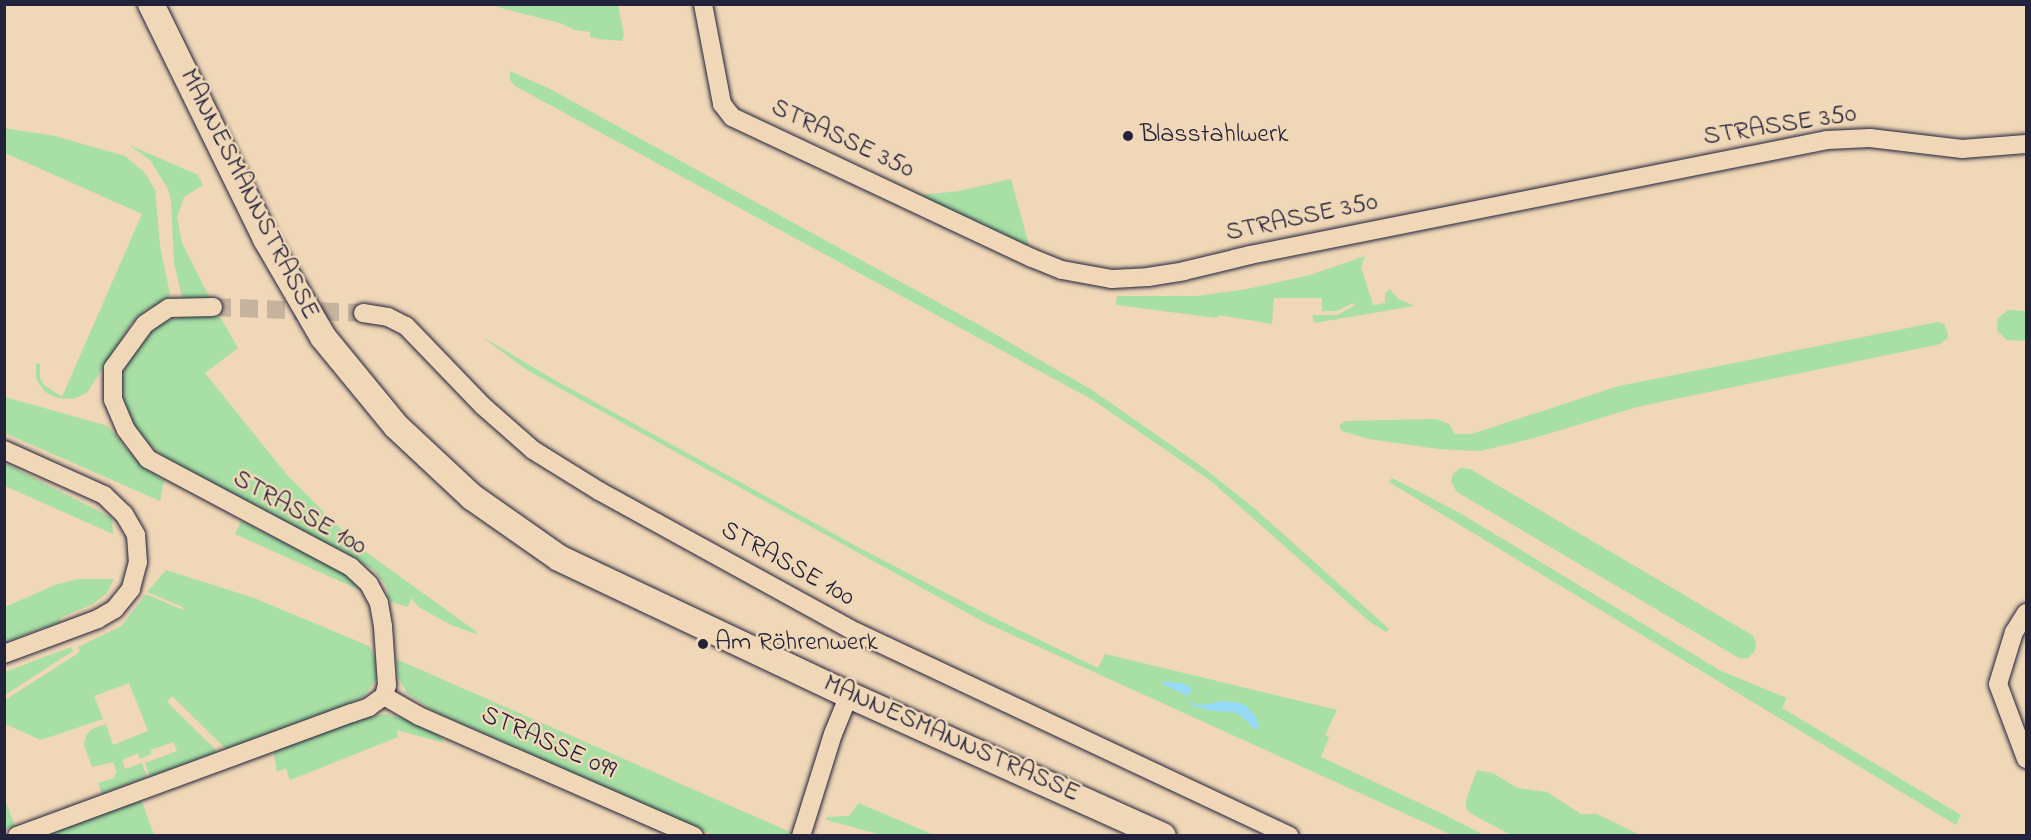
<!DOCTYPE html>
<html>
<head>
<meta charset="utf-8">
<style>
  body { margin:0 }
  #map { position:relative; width:2031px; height:840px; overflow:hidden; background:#efd7b7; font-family:"Indie Flower",sans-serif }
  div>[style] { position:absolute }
  .green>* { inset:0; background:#a7dfa4 }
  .water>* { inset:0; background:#98dafa }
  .minor-tunnel>* { height:18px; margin-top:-9px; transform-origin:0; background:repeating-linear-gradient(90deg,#c6b39e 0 18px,transparent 0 27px) }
  .roads { filter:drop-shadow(0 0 2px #22223b) drop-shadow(0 0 2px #22223b) }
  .minor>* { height:18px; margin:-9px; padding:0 9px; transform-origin:9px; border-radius:9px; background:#efd7b7 }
  .secondary>* { height:26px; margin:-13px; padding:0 13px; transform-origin:13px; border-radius:13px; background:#efd7b7 }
  .dots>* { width:16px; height:16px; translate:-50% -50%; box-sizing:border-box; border:3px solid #efd7b7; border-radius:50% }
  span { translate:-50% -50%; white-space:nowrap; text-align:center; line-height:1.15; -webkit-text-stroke:5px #efd7b7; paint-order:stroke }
  .street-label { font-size:26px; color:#22223b }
  .poi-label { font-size:26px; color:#22223b }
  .left { translate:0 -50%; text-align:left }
  .frame { position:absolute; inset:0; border:6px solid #22223b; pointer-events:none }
</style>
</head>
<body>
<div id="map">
  <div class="green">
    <i style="clip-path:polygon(490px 5px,618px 5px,624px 35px,622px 41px,599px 39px,590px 37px,590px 32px,575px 30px,560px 23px)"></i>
    <i style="clip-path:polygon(510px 71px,550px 89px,981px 326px,1092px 390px,1201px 466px,1254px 508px,1389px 629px,1386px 632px,1370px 622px,1211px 481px,1093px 400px,515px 86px,510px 80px)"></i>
    <i style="clip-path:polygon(4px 128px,55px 136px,125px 156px,145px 173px,155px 190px,160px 246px,170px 294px,168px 299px,144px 311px,131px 324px,87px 393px,73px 399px,58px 398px,45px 392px,36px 379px,36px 363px,40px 364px,40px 378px,44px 385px,62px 397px,142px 214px,5px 153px)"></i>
    <i style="clip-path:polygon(129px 145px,198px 175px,203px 185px,184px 197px,177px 217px,182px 243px,209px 297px,217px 300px,183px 301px,174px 263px,171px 200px,168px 189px,150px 160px)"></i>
    <i style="clip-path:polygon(1011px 179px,1030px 249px,921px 198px,922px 195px,959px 191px)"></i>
    <i style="clip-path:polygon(1365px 256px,1361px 267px,1373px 305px,1385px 303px,1385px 293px,1390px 289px,1398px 299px,1414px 306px,1314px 323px,1312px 315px,1338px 315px,1355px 305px,1353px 303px,1337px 311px,1322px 311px,1322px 298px,1274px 298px,1272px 324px,1219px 315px,1217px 318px,1116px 305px,1117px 296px,1197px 296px,1247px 289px,1310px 275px)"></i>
    <i style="clip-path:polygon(2008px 310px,2026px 311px,2026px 341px,2007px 340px,1997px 331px,1998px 318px)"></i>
    <i style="clip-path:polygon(189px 316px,220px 317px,238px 348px,205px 373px,287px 475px,359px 547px,477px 632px,476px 634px,451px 625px,420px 608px,411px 598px,408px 607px,389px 601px,386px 585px,373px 569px,227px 494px,163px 456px,142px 438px,125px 406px,122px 385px,125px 369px,147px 333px,165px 321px)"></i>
    <i style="clip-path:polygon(1938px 322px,1944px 324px,1948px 334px,1947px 339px,1940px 344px,1637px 407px,1534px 438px,1480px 451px,1438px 449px,1369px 439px,1342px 431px,1339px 425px,1346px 421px,1435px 419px,1449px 424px,1455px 434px,1472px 434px,1619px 386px)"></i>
    <i style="clip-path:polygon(481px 336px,553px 379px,856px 546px,988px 615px,1098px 668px,1105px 654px,1337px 710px,1325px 735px,1329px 737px,1321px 757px,1443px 814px,1484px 835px,1452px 835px,982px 621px,527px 370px)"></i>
    <i style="clip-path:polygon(5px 397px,108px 426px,136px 460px,164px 481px,160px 501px,5px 433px)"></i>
    <i style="clip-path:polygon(5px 463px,112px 518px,113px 534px,5px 486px)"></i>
    <i style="clip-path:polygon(1460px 468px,1470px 469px,1752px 635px,1756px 642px,1755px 651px,1748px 658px,1739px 658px,1457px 492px,1451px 482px,1453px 474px)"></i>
    <i style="clip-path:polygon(1392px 478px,1458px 512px,1721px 671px,1787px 698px,1782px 708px,1961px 815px,1956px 825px,1389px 482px)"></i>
    <i style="clip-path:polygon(241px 521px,345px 572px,364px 592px,235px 534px)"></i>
    <i style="clip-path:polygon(166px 570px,254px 598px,369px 646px,376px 659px,377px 678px,365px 695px,354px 702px,226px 749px,172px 696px,167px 702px,218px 752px,150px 777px,145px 763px,177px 751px,174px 742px,151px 750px,151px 754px,140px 759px,138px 753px,122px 760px,125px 769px,142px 763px,147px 777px,102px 794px,98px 783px,115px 778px,114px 775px,117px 773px,113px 762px,92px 767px,84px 745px,86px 735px,92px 729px,106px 724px,113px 745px,148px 731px,129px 683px,94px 696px,103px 719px,41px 740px,5px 724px,5px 700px,80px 652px,78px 647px,121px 626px,146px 594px,183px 610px,183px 607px,147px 592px)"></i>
    <i style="clip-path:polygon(78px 579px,114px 579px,107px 593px,93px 604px,60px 618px,60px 622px,5px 642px,5px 607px,55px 585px)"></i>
    <i style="clip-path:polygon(71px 647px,73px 651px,5px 695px,5px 672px)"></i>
    <i style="clip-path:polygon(396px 659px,697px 791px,797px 835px,711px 834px,433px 711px,407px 693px,398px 677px)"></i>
    <i style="clip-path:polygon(385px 714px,406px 719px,439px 734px,444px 743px,397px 730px,398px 737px,290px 780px,286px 768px,277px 772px,274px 754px,276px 750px,363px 718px)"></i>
    <i style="clip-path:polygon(1477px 770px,1493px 773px,1517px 788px,1547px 792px,1581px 814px,1597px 814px,1640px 835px,1511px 835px,1470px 813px,1466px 808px,1466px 800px)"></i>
    <i style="clip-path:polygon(4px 797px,15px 826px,5px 830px,4px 830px)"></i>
    <i style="clip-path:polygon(141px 799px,154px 835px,40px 836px)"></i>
    <i style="clip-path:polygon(859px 803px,861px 804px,934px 835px,882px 835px,826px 820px,827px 817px,849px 816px)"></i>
  </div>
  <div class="water">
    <i style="clip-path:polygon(1165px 681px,1184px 684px,1192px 689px,1186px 697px,1192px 704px,1203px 705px,1224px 701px,1244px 704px,1256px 717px,1259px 728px,1255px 729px,1238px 713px,1208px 710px,1191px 705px,1184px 694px,1162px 684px)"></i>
  </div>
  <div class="minor-tunnel">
    <i style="left:213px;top:307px;width:150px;rotate:2.3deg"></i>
  </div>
  <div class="roads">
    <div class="minor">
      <i style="left:703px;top:4px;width:102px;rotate:79.2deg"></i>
      <i style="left:722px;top:104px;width:16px;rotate:52deg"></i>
      <i style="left:732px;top:117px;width:331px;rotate:25.2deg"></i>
      <i style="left:1032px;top:258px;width:32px;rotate:22deg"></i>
      <i style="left:1062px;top:270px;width:51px;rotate:10.2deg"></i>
      <i style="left:1112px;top:279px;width:36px;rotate:-3deg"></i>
      <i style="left:1148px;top:277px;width:36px;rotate:-9deg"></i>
      <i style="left:1184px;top:271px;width:68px;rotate:-13.6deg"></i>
      <i style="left:1250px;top:255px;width:588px;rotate:-11.27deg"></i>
      <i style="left:1827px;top:140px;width:43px;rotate:-2.7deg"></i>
      <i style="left:1870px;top:138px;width:93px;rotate:6.8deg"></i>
      <i style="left:1962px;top:149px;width:64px;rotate:-4.5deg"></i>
      <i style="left:363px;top:313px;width:25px;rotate:9deg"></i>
      <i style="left:388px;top:317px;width:20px;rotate:27deg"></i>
      <i style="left:406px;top:326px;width:111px;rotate:46.1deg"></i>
      <i style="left:483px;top:406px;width:67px;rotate:41.3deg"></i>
      <i style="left:533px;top:450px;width:78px;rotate:31.8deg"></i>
      <i style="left:599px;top:491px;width:293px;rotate:28.8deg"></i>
      <i style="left:856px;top:632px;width:479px;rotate:25.2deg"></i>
      <i style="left:4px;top:450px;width:110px;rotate:24.2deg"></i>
      <i style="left:104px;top:495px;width:28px;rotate:44deg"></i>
      <i style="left:124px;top:514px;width:24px;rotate:60deg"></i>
      <i style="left:136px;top:535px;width:27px;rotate:86deg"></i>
      <i style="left:138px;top:562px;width:28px;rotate:105deg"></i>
      <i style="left:131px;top:589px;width:26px;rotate:129deg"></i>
      <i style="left:115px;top:609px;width:20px;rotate:150deg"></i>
      <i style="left:98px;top:619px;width:100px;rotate:159.6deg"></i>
      <i style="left:2026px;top:613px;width:22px;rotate:122deg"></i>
      <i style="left:2014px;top:632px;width:54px;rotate:107.1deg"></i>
      <i style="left:1998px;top:684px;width:80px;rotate:69.5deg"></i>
      <i style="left:384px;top:696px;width:40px;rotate:29.7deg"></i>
      <i style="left:419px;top:716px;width:300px;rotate:23.6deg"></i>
      <i style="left:17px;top:836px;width:357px;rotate:-20.2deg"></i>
      <i style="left:352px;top:713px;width:18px;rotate:-19deg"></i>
      <i style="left:369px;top:707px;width:19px;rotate:-36deg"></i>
      <i style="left:384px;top:696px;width:11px;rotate:-75deg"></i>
      <i style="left:387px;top:685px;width:59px;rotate:-93.9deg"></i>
      <i style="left:383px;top:626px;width:23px;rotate:-100deg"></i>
      <i style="left:379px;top:603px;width:21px;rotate:-118deg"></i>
      <i style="left:369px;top:584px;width:25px;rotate:-137deg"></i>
      <i style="left:351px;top:567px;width:230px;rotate:-152deg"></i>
      <i style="left:148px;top:459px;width:36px;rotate:-127deg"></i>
      <i style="left:126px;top:430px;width:33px;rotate:-113deg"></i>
      <i style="left:113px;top:400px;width:32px;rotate:-90deg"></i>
      <i style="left:113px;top:368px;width:54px;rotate:-54deg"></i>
      <i style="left:145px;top:324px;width:29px;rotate:-34deg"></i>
      <i style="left:169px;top:308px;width:44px;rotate:-1.3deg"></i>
      <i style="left:801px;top:836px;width:107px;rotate:-72.6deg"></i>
      <i style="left:833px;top:734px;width:42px;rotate:-67.7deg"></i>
    </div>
    <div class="secondary">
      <i style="left:151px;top:4px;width:262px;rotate:63.9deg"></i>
      <i style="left:266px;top:239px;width:113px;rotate:59.8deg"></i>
      <i style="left:323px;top:337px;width:115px;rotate:50.6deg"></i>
      <i style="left:396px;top:426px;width:104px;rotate:43.1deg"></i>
      <i style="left:472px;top:497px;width:106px;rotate:35deg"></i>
      <i style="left:559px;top:558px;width:321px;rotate:25.3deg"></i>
      <i style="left:849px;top:695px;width:344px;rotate:24.2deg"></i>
    </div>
  </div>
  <div class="dots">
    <i style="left:1128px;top:136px;background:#22223b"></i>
    <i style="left:703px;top:644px;background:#22223b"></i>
  </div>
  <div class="street-label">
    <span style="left:1780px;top:127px;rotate:-9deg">STRASSE 350</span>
    <span style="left:842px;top:140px;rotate:25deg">STRASSE 350</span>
    <span style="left:248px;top:195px;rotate:63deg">MANNESMANNSTRASSE</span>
    <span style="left:1302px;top:219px;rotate:-12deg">STRASSE 350</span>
    <span style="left:299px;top:514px;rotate:29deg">STRASSE 100</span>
    <span style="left:787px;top:565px;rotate:29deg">STRASSE 100</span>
    <span style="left:951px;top:740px;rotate:24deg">MANNESMANNSTRASSE</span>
    <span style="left:548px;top:744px;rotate:24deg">STRASSE 099</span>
  </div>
  <div class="poi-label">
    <span class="left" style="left:1140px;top:136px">Blasstahlwerk</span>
    <span class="left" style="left:715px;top:644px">Am Röhrenwerk</span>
  </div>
  <div class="frame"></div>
</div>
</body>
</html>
